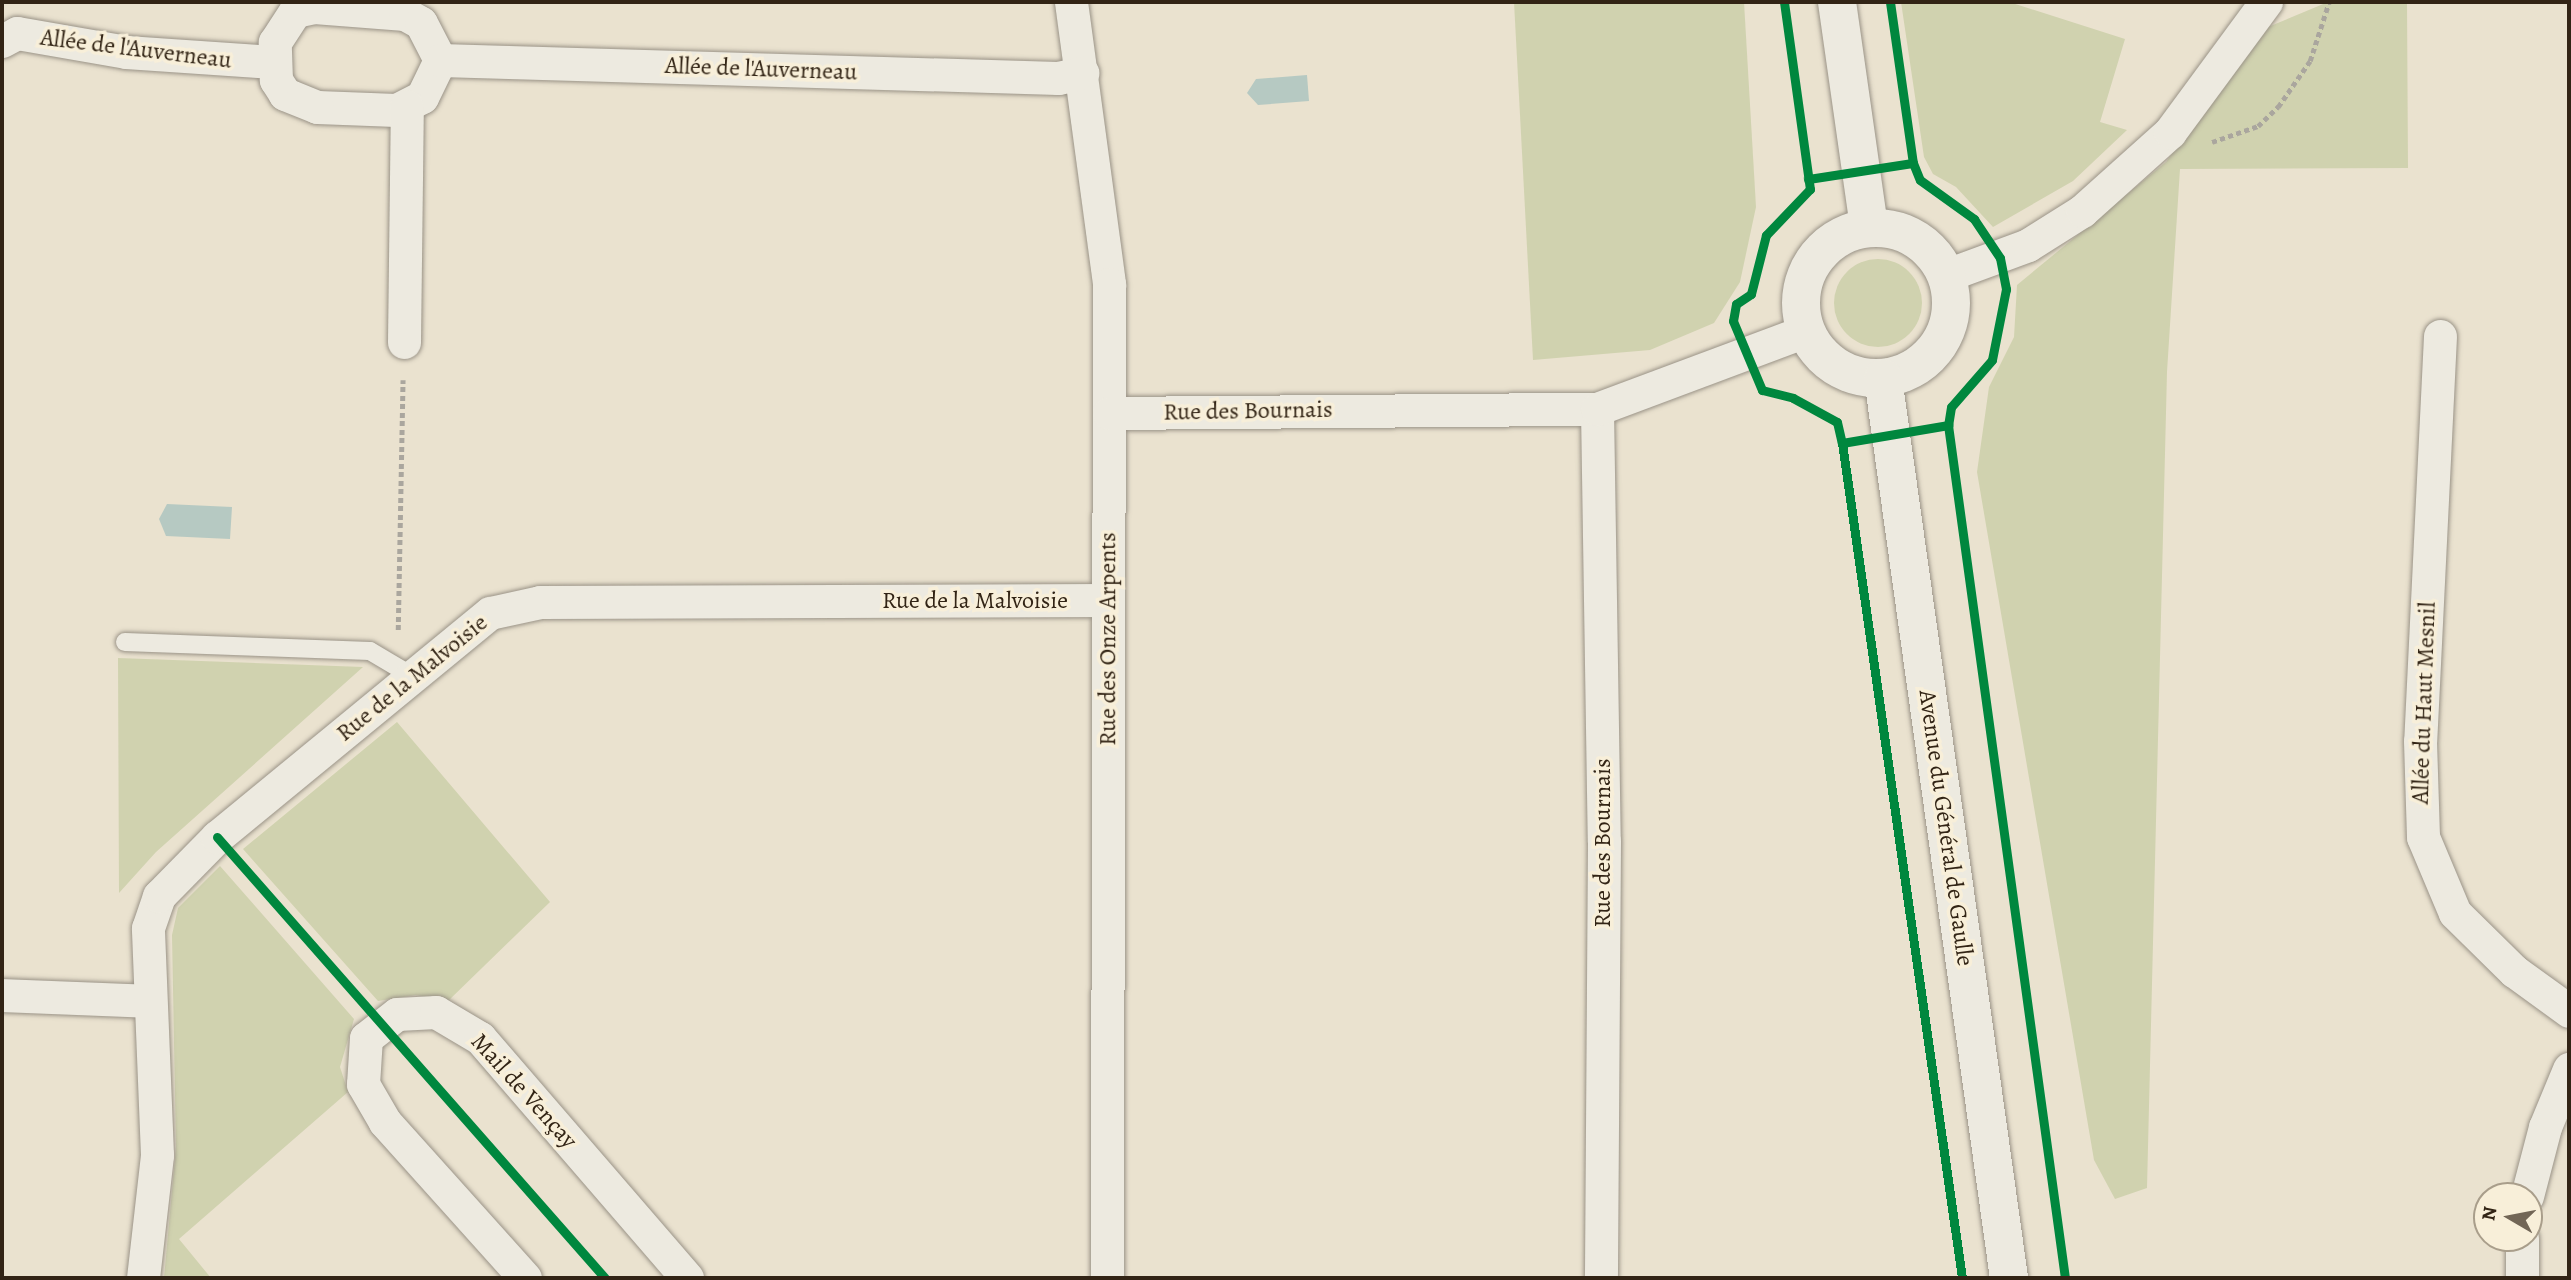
<!DOCTYPE html>
<html>
<head>
<meta charset="utf-8">
<style>
  body { margin:0 }
  #map { position:relative; width:2571px; height:1280px; overflow:hidden; background:#eae2cf; font-family:Alegreya,serif }
  div>[style] { position:absolute }
  .green>* { inset:0; background:#d0d2af }
  .round { border-radius:50% }
  .water>* { inset:0; background:#b6c9c2 }
  .path>* { height:4.5px; margin-top:-2.25px; transform-origin:0; background:repeating-linear-gradient(90deg,#aaa69e 0 5px,transparent 0 8.5px) }
  .roads { filter:drop-shadow(0 0 2px #9a9387) drop-shadow(0 0 2px #9a9387) }
  .service>* { height:18px; margin:-9px; padding:0 9px; transform-origin:9px; border-radius:9px; background:#edeae0 }
  .minor>* { height:33px; margin:-16.5px; padding:0 16.5px; transform-origin:16.5px; border-radius:16.5px; background:#edeae0 }
  .tertiary>* { height:38px; margin:-19px; padding:0 19px; transform-origin:19px; border-radius:19px; background:#edeae0 }
  .tertiary>.ring { margin:-19px; padding:0; box-sizing:content-box; background:none; border:38px solid #edeae0; border-radius:50% }
  .cycleway>* { height:9px; margin:-4.5px; padding:0 4.5px; transform-origin:4.5px; border-radius:4.5px; background:#00873e }
  span { translate:-50% -50%; white-space:nowrap; text-align:center; line-height:1.15; -webkit-text-stroke:7px #f8efd9; paint-order:stroke }
  .street-label { font-size:24px; color:#322415 }
  .frame { position:absolute; inset:0; border:4px solid #322415; pointer-events:none }
  .north { position:absolute; left:2473px; top:1182px; width:70px; height:70px; box-sizing:border-box; background:#f8efd9; border:2px solid #a99e8b; border-radius:50%; rotate:280deg; font-size:19px; font-weight:700; line-height:28px; text-align:center; color:#322415 }
  .north::after { content:''; display:block; margin:auto; width:24px; height:32px; background:#726656; clip-path:polygon(50% 0,100% 100%,50% 72%,0 100%) }
</style>
</head>
<body>
<div id="map">
  <div class="green">
    <i style="clip-path:polygon(1514px 2px,1744px 2px,1756px 207px,1740px 282px,1714px 323px,1650px 350px,1533px 360px)"></i>
    <i style="clip-path:polygon(1901px 2px,2009px 2px,2125px 39px,2100px 122px,2127px 130px,2073px 181px,1993px 227px,1956px 187px,1933px 174px,1924px 157px)"></i>
    <i style="clip-path:polygon(2328px 2px,2407px 2px,2408px 168px,2180px 169px,2167px 372px,2147px 1188px,2115px 1199px,2094px 1160px,1977px 472px,1989px 387px,2014px 337px,2017px 285px,2166px 162px,2261px 30px)"></i>
    <i class="round" style="left:1834px;top:259px;width:88px;height:88px"></i>
    <i style="clip-path:polygon(118px 658px,363px 667px,156px 852px,119px 893px)"></i>
    <i style="clip-path:polygon(397px 722px,550px 902px,447px 1002px,416px 995px,378px 1001px,243px 849px)"></i>
    <i style="clip-path:polygon(220px 866px,354px 1019px,340px 1067px,348px 1092px,179px 1239px,211px 1278px,164px 1278px,176px 1147px,172px 935px,178px 908px)"></i>
  </div>
  <div class="water">
    <i style="clip-path:polygon(1307px 75px,1309px 101px,1258px 105px,1247px 93px,1256px 79px)"></i>
    <i style="clip-path:polygon(167px 504px,232px 507px,230px 539px,166px 536px,159px 519px)"></i>
  </div>
  <div class="path">
    <i style="left:2212px;top:142px;width:49px;rotate:-19.2deg"></i>
    <i style="left:2258px;top:126px;width:28px;rotate:-44deg"></i>
    <i style="left:2278px;top:107px;width:56px;rotate:-55.2deg"></i>
    <i style="left:2310px;top:61px;width:62px;rotate:-72.1deg"></i>
    <i style="left:398px;top:630px;width:250px;rotate:-88.9deg"></i>
  </div>
  <div class="roads">
    <div class="service">
      <i style="left:125px;top:642px;width:245px;rotate:2.1deg"></i>
      <i style="left:370px;top:651px;width:51px;rotate:30.6deg"></i>
    </div>
    <div class="minor">
      <i style="left:1071px;top:2px;width:285px;rotate:82.3deg"></i>
      <i style="left:1109px;top:284px;width:994px;rotate:90.12deg"></i>
      <i style="left:314px;top:7px;width:91px;rotate:4.4deg"></i>
      <i style="left:405px;top:14px;width:18px;rotate:29deg"></i>
      <i style="left:421px;top:23px;width:42px;rotate:62.8deg"></i>
      <i style="left:440px;top:60px;width:41px;rotate:115.9deg"></i>
      <i style="left:422px;top:97px;width:29px;rotate:153deg"></i>
      <i style="left:396px;top:110px;width:79px;rotate:-177.8deg"></i>
      <i style="left:317px;top:107px;width:35px;rotate:-158deg"></i>
      <i style="left:285px;top:94px;width:17px;rotate:-123deg"></i>
      <i style="left:276px;top:80px;width:38px;rotate:-92deg"></i>
      <i style="left:275px;top:42px;width:37px;rotate:-57deg"></i>
      <i style="left:295px;top:11px;width:19px;rotate:-12deg"></i>
      <i style="left:2px;top:41px;width:17px;rotate:-28deg"></i>
      <i style="left:17px;top:33px;width:111px;rotate:9.9deg"></i>
      <i style="left:126px;top:52px;width:147px;rotate:3.9deg"></i>
      <i style="left:440px;top:60px;width:618px;rotate:1.67deg"></i>
      <i style="left:1058px;top:78px;width:25px;rotate:-12deg"></i>
      <i style="left:1947px;top:275px;width:86px;rotate:-20.3deg"></i>
      <i style="left:2028px;top:245px;width:64px;rotate:-32.2deg"></i>
      <i style="left:2082px;top:211px;width:118px;rotate:-41.9deg"></i>
      <i style="left:2170px;top:132px;width:162px;rotate:-53.6deg"></i>
      <i style="left:2440px;top:336px;width:405px;rotate:92.8deg"></i>
      <i style="left:2420px;top:741px;width:96px;rotate:88.2deg"></i>
      <i style="left:2423px;top:837px;width:82px;rotate:67.2deg"></i>
      <i style="left:2455px;top:913px;width:83px;rotate:44.5deg"></i>
      <i style="left:2514px;top:971px;width:68px;rotate:36deg"></i>
      <i style="left:404px;top:342px;width:236px;rotate:-89.3deg"></i>
      <i style="left:1597px;top:409px;width:432px;rotate:89.1deg"></i>
      <i style="left:1604px;top:841px;width:437px;rotate:90.4deg"></i>
      <i style="left:1109px;top:413px;width:488px;rotate:-0.5deg"></i>
      <i style="left:1597px;top:409px;width:223px;rotate:-20.5deg"></i>
      <i style="left:2px;top:995px;width:147px;rotate:2.3deg"></i>
      <i style="left:2527px;top:1196px;width:71px;rotate:-75.4deg"></i>
      <i style="left:2545px;top:1127px;width:63px;rotate:-67.5deg"></i>
      <i style="left:143px;top:1278px;width:124px;rotate:-83.5deg"></i>
      <i style="left:157px;top:1155px;width:227px;rotate:-92.3deg"></i>
      <i style="left:148px;top:928px;width:34px;rotate:-71deg"></i>
      <i style="left:159px;top:896px;width:83px;rotate:-45.5deg"></i>
      <i style="left:217px;top:837px;width:353px;rotate:-39.4deg"></i>
      <i style="left:490px;top:613px;width:51px;rotate:-12.4deg"></i>
      <i style="left:540px;top:602px;width:568px;rotate:-0.2deg"></i>
      <i style="left:525px;top:1278px;width:210px;rotate:-131.9deg"></i>
      <i style="left:385px;top:1122px;width:44px;rotate:-120.1deg"></i>
      <i style="left:363px;top:1084px;width:46px;rotate:-86.3deg"></i>
      <i style="left:366px;top:1038px;width:39px;rotate:-38deg"></i>
      <i style="left:397px;top:1014px;width:39px;rotate:-3deg"></i>
      <i style="left:436px;top:1012px;width:51px;rotate:30.6deg"></i>
      <i style="left:480px;top:1038px;width:317px;rotate:49.2deg"></i>
      <i style="left:2522px;top:1278px;width:40px;rotate:-90deg"></i>
    </div>
    <div class="tertiary">
      <i style="left:1837px;top:2px;width:227px;rotate:81.9deg"></i>
      <i class="ring" style="left:1801px;top:228px;width:112px;height:112px"></i>
      <i style="left:1883px;top:378px;width:909px;rotate:82.03deg"></i>
    </div>
  </div>
  <div class="cycleway">
    <i style="left:1784px;top:2px;width:189px;rotate:82.1deg"></i>
    <i style="left:1810px;top:189px;width:64px;rotate:133.7deg"></i>
    <i style="left:1766px;top:235px;width:61px;rotate:104.3deg"></i>
    <i style="left:1751px;top:294px;width:18px;rotate:146deg"></i>
    <i style="left:1736px;top:304px;width:17px;rotate:100deg"></i>
    <i style="left:1733px;top:321px;width:75px;rotate:67.2deg"></i>
    <i style="left:1762px;top:390px;width:32px;rotate:14deg"></i>
    <i style="left:1793px;top:398px;width:50px;rotate:28.6deg"></i>
    <i style="left:1837px;top:422px;width:22px;rotate:77deg"></i>
    <i style="left:1842px;top:443px;width:844px;rotate:81.82deg"></i>
    <i style="left:1890px;top:2px;width:163px;rotate:81.9deg"></i>
    <i style="left:1913px;top:163px;width:18px;rotate:68deg"></i>
    <i style="left:1920px;top:180px;width:67px;rotate:35.8deg"></i>
    <i style="left:1974px;top:219px;width:47px;rotate:56.3deg"></i>
    <i style="left:2000px;top:258px;width:32px;rotate:79deg"></i>
    <i style="left:2006px;top:289px;width:72px;rotate:101.2deg"></i>
    <i style="left:1992px;top:360px;width:62px;rotate:131.1deg"></i>
    <i style="left:1951px;top:407px;width:18px;rotate:99deg"></i>
    <i style="left:1948px;top:425px;width:861px;rotate:82.19deg"></i>
    <i style="left:1808px;top:179px;width:106px;rotate:-8.7deg"></i>
    <i style="left:1842px;top:443px;width:108px;rotate:-9.6deg"></i>
    <i style="left:217px;top:837px;width:587px;rotate:48.66deg"></i>
  </div>
  <div class="street-label">
    <span style="left:136px;top:49px;rotate:7deg">Allée de l'Auverneau</span>
    <span style="left:761px;top:69px;rotate:2deg">Allée de l'Auverneau</span>
    <span style="left:1248px;top:411px;rotate:-1deg">Rue des Bournais</span>
    <span style="left:975px;top:601px">Rue de la Malvoisie</span>
    <span style="left:1108px;top:639px;rotate:-90deg">Rue des Onze Arpents</span>
    <span style="left:412px;top:678px;rotate:-39deg">Rue de la Malvoisie</span>
    <span style="left:2424px;top:703px;rotate:-88deg">Allée du Haut Mesnil</span>
    <span style="left:1946px;top:828px;rotate:82deg">Avenue du Général de Gaulle</span>
    <span style="left:1603px;top:843px;rotate:-90deg">Rue des Bournais</span>
    <span style="left:524px;top:1091px;rotate:48deg">Mail de Vençay</span>
  </div>
  <div class="frame"></div>
  <div class="north">N</div>
</div>
</body>
</html>
